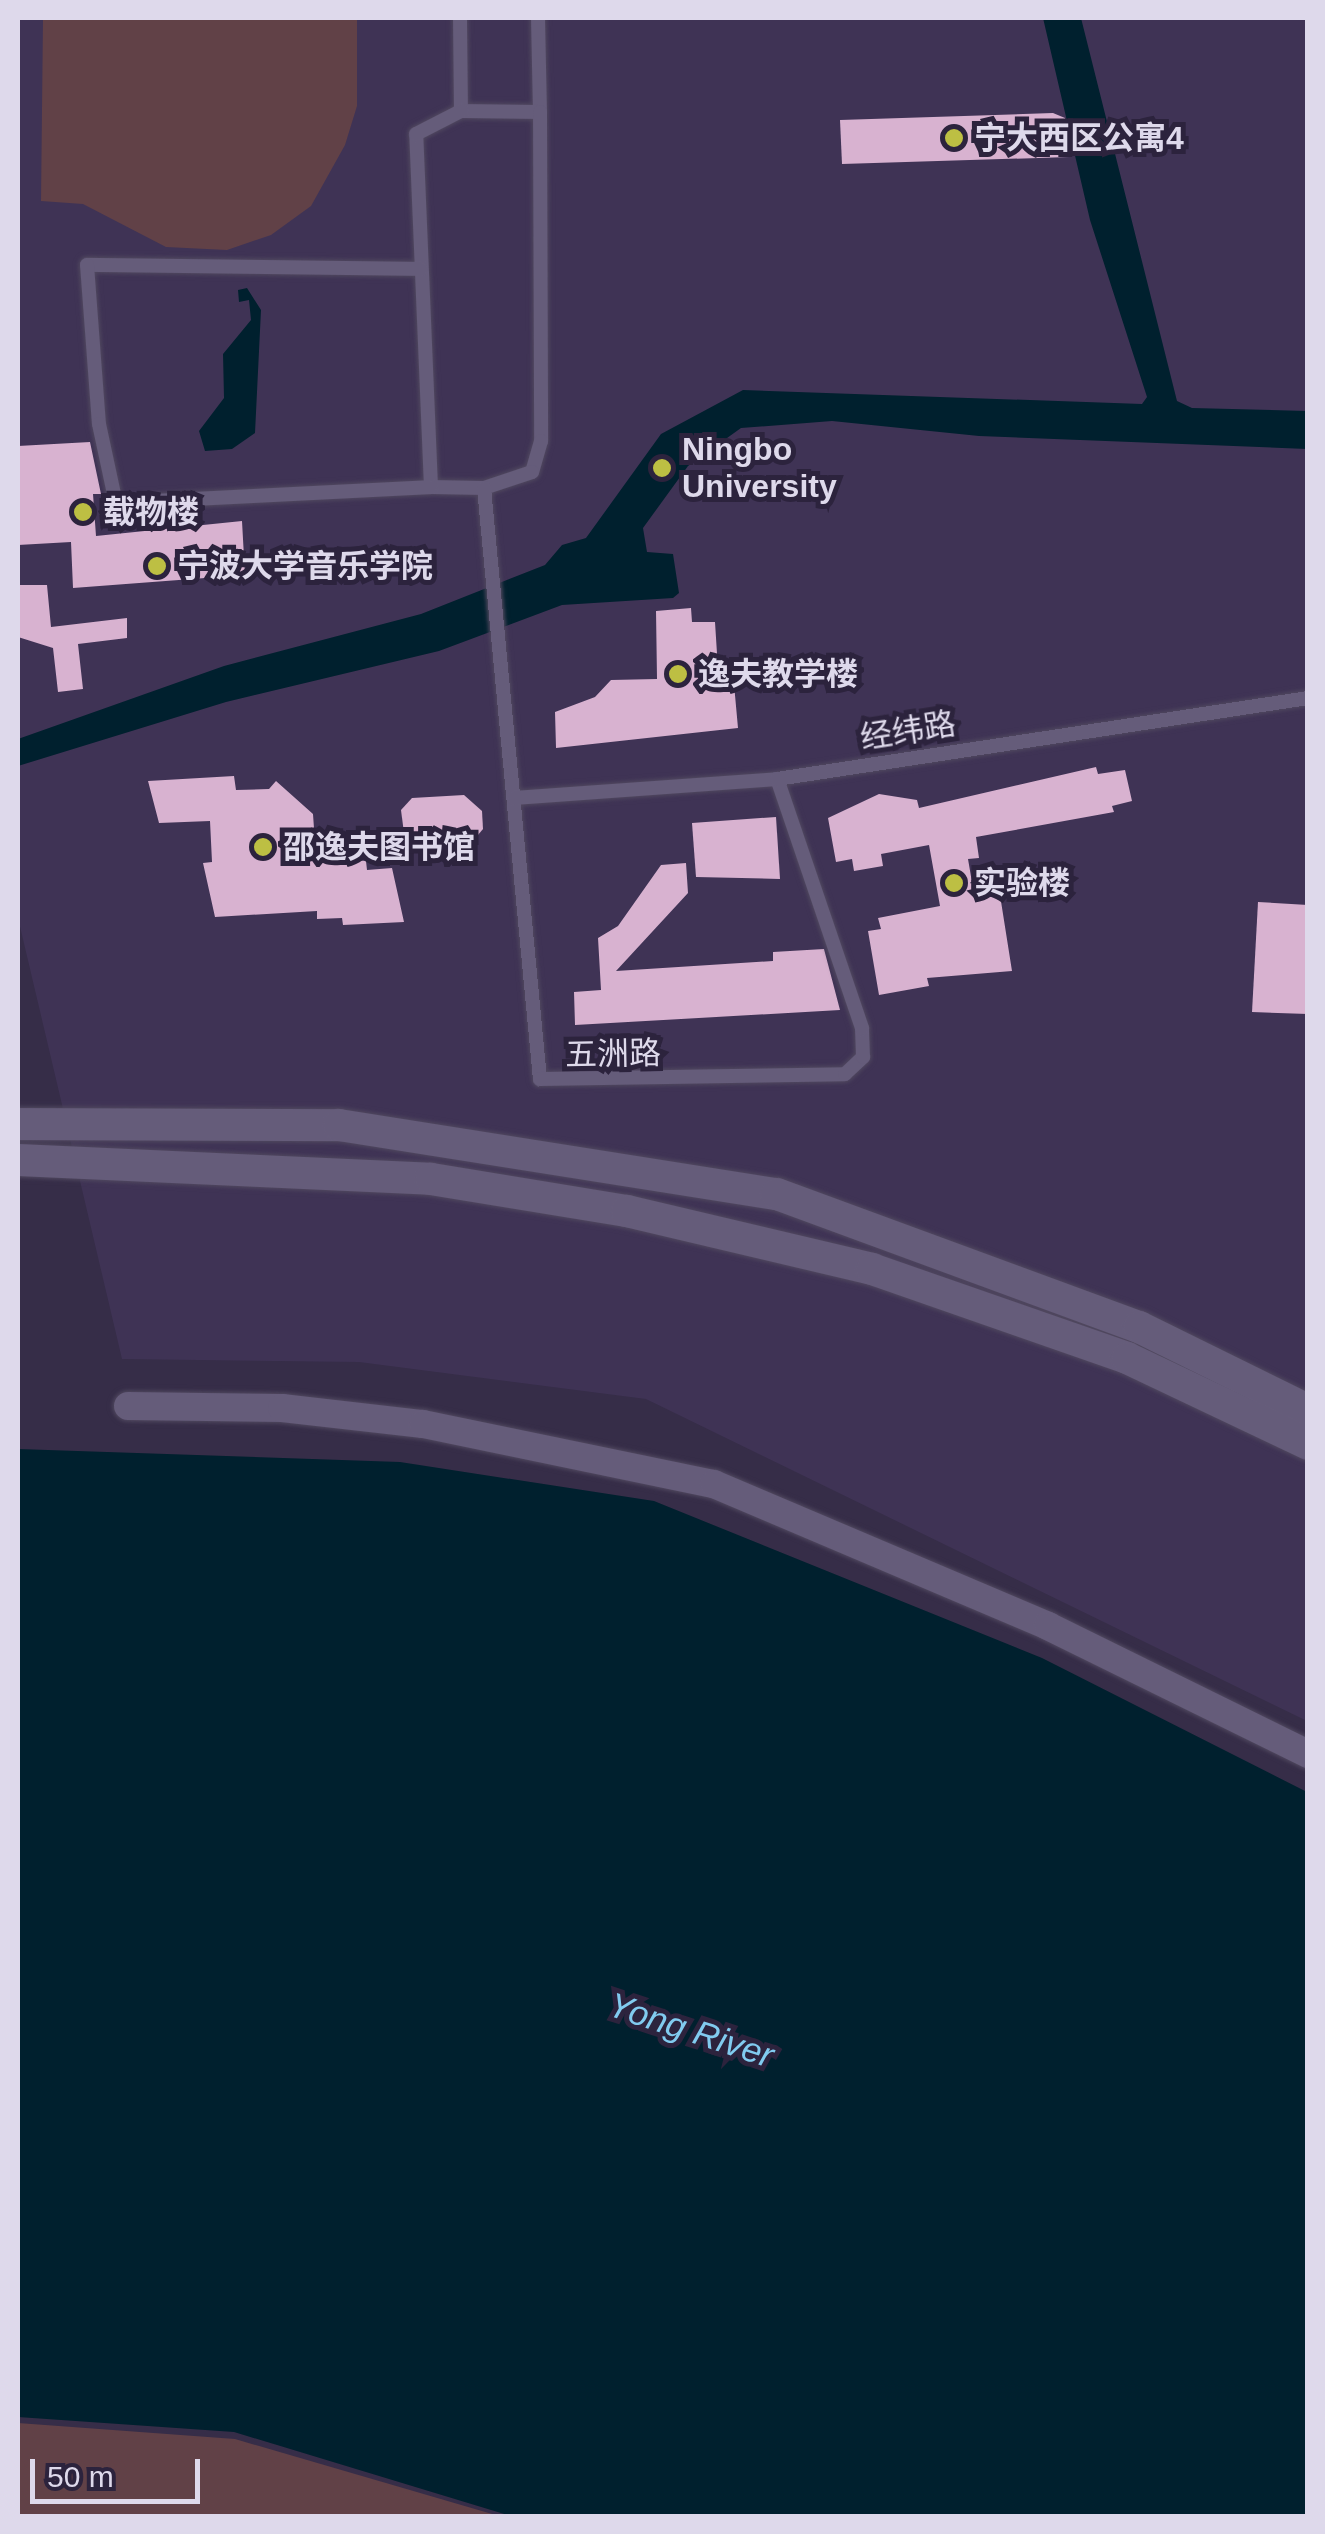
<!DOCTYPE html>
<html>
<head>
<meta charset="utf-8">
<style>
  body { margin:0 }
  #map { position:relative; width:1325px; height:2534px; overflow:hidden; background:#362d48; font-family:Helvetica,"Noto Sans SC",sans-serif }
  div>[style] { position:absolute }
  .built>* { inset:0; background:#3f3355 }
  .green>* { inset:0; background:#614147 }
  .water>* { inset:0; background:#00202e }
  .building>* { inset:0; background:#d8b2d0 }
  .roads { filter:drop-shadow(0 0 2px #50485f) drop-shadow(0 0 2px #50485f) }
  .service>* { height:14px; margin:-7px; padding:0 7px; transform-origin:7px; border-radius:7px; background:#655c7a }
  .minor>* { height:28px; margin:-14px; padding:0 14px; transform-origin:14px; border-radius:14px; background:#655c7a }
  .tertiary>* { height:32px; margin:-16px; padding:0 16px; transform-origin:16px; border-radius:16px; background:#655c7a }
  .dots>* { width:28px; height:28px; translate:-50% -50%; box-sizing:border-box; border:5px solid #2c233d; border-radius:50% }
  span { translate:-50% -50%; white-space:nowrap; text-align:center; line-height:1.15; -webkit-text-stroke:10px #2c233d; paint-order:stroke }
  .poi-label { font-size:32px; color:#ded9eb; font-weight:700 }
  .left { translate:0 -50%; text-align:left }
  .street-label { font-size:32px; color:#ded9eb }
  .water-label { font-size:35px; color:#81cbef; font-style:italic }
  .frame { position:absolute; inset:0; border:20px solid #ded9eb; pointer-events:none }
  .scale { position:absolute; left:30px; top:2459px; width:170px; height:45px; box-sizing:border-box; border:5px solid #ded9eb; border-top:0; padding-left:12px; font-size:30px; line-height:35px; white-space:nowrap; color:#ded9eb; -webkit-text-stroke:8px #2c233d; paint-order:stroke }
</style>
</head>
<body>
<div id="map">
  <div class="built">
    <i style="clip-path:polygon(18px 18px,1307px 18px,1307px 1721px,646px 1399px,359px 1362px,122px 1359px,18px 918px)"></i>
  </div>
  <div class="green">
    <i style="clip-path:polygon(43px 18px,357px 18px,357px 106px,345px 145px,311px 206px,271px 235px,227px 250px,166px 247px,83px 204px,41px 201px)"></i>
    <i style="clip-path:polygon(18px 2423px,235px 2439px,499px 2516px,18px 2516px)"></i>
  </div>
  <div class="water">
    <i style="clip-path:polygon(1043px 18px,1081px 18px,1177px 401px,1192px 408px,1307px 411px,1307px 449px,979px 436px,832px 421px,741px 428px,688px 466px,643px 528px,647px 552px,673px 554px,679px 593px,673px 598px,562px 605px,439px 651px,226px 702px,18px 766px,18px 739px,224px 666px,421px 614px,545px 565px,562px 545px,586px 538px,661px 434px,743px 390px,1142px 404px,1147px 397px,1090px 220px)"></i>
    <i style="clip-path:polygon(247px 288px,261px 310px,255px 433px,232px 449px,205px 451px,199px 431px,224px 398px,223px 354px,251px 320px,249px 300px,239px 302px,238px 290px)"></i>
    <i style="clip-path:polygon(18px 1449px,400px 1462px,654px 1501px,1042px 1658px,1307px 1792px,1307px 2516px,511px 2516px,234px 2432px,18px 2417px)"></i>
  </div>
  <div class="building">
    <i style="clip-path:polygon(1053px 113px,1065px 118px,1069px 157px,842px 164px,840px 120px)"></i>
    <i style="clip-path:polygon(90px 442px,101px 494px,93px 494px,96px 536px,242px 521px,245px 575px,73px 588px,71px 542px,18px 545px,18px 446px)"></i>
    <i style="clip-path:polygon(18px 585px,47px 585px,51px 627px,127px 618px,127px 638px,78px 644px,83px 689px,58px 692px,53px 648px,18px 637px)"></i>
    <i style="clip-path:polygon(691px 608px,692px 622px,715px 622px,719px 685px,734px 684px,738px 728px,556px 748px,555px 712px,595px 697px,611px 680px,657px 679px,656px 611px)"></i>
    <i style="clip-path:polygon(1096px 767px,1098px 774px,1125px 770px,1132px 801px,1112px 806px,1114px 812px,976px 837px,979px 858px,968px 859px,975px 900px,1000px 895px,1012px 971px,927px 978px,929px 986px,879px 995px,868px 931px,881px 929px,878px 918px,940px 906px,929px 845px,881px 854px,883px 866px,854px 871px,852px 859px,836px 862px,828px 818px,879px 794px,917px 800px,919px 808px)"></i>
    <i style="clip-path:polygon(234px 776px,236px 790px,269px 789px,276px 781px,313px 814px,316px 857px,366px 861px,367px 870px,392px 868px,404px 922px,343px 925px,342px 918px,317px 919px,317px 911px,215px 917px,203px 863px,212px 862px,210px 821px,159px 823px,148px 781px)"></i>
    <i style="clip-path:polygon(464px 795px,482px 811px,483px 829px,467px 848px,415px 852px,405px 841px,401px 810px,412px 798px)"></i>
    <i style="clip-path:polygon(776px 817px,780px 879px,696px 877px,692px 823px)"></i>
    <i style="clip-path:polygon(686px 863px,688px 893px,616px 971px,773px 961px,773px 952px,824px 949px,840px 1010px,575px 1025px,574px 992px,601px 990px,598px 938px,618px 926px,661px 865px)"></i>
    <i style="clip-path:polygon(1258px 902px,1308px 905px,1308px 1014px,1252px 1012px)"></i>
  </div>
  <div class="roads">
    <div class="service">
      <i style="left:460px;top:18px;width:93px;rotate:89.4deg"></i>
      <i style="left:538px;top:18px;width:94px;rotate:88.8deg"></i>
      <i style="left:461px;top:111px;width:79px;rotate:0.7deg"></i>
      <i style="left:540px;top:112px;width:329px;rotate:89.8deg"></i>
      <i style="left:541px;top:441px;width:32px;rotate:106deg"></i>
      <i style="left:532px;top:472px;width:51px;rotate:161.6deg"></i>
      <i style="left:484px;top:488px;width:53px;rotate:-178.9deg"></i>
      <i style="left:431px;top:487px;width:353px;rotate:-92.4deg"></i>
      <i style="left:416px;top:134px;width:51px;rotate:-27.1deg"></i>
      <i style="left:421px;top:269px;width:334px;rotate:-179.3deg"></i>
      <i style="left:87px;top:265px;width:159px;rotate:85.7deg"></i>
      <i style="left:99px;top:424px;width:81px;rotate:77.9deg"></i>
      <i style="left:116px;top:503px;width:315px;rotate:-2.9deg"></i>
      <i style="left:484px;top:488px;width:594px;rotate:84.59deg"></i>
      <i style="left:540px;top:1079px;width:305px;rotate:-0.9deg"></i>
      <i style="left:845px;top:1074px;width:25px;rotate:-43deg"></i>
      <i style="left:863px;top:1057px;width:29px;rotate:-92deg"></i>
      <i style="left:862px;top:1028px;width:263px;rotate:-108.8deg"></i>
      <i style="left:514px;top:798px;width:264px;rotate:-4.1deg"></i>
      <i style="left:777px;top:779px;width:537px;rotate:-8.67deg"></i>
    </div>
    <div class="minor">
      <i style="left:128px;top:1406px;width:154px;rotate:0.7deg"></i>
      <i style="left:282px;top:1408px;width:142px;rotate:6.5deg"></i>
      <i style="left:423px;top:1424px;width:297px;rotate:11.7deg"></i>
      <i style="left:714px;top:1484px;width:363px;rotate:23deg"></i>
      <i style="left:1048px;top:1626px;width:290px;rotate:26.2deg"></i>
    </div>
    <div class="tertiary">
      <i style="left:18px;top:1124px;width:321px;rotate:0.2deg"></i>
      <i style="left:339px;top:1125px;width:443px;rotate:9deg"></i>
      <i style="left:777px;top:1194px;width:386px;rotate:20.2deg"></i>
      <i style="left:1139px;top:1327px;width:188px;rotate:26.2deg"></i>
      <i style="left:18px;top:1160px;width:413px;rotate:2.6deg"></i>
      <i style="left:431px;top:1179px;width:199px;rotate:9.3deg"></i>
      <i style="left:627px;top:1211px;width:252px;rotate:13.3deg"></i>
      <i style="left:872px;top:1269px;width:270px;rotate:19.2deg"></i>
      <i style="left:1127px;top:1358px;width:200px;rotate:25.4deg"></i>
    </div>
  </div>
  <div class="dots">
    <i style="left:954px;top:138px;background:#bdbf43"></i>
    <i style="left:662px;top:468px;background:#bdbf43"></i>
    <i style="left:83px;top:512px;background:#bdbf43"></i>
    <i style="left:157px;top:566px;background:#bdbf43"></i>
    <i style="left:678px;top:674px;background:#bdbf43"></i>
    <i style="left:263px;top:847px;background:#bdbf43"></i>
    <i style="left:954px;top:883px;background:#bdbf43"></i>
  </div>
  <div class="poi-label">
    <span class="left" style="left:974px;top:138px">宁大西区公寓4</span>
    <span class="left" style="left:682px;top:468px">Ningbo<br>University</span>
    <span class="left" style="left:103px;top:512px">载物楼</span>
    <span class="left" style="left:177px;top:566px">宁波大学音乐学院</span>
    <span class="left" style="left:698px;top:674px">逸夫教学楼</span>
    <span class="left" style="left:283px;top:847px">邵逸夫图书馆</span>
    <span class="left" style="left:974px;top:883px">实验楼</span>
  </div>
  <div class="street-label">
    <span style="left:908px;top:731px;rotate:-9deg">经纬路</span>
    <span style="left:613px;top:1054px;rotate:-1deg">五洲路</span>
  </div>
  <div class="water-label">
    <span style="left:691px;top:2030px;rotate:18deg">Yong River</span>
  </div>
  <div class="frame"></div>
  <div class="scale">50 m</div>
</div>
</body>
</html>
